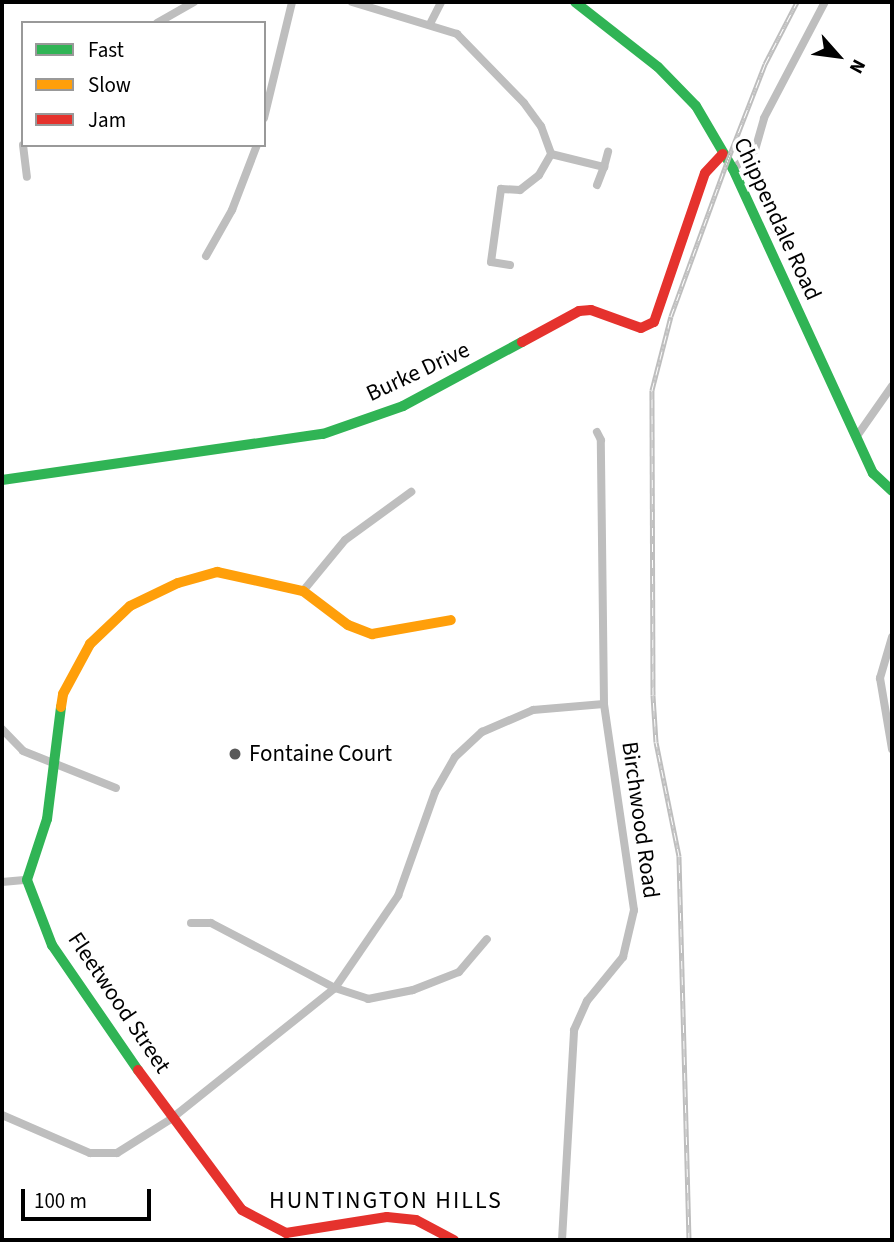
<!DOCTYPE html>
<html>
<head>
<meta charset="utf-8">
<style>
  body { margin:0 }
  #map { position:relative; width:894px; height:1242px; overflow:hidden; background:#fff; font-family:"Source Sans 3",sans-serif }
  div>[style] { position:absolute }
  .street>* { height:8px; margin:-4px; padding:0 4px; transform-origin:4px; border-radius:4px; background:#bebebe }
  .fast>* { height:10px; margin:-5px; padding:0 5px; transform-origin:5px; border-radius:5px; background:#30b455 }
  .slow>* { height:10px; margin:-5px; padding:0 5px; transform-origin:5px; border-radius:5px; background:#ff9f0a }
  .jam>* { height:10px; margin:-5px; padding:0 5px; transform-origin:5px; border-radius:5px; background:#e5322d }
  .rail>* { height:5px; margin-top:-2.5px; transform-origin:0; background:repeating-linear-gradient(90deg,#fff 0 8px,#bebebe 0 16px); box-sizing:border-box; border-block:2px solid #bebebe }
  .dots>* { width:19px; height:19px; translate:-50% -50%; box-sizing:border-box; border:4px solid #fff; border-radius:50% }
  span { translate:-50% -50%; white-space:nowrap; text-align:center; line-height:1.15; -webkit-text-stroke:7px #fff; paint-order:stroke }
  .street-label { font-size:23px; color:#000 }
  .poi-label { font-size:23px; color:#000 }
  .left { translate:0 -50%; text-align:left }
  .neighbourhood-label { font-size:24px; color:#000; letter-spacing:2px }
  .frame { position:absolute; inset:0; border:4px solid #000; pointer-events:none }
  .legend { position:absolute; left:21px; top:21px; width:245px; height:126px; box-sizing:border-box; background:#fff; border:2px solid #999; margin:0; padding:9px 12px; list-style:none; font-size:21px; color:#000 }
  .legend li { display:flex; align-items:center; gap:14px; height:35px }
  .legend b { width:35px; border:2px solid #999 }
  .north { position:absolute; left:803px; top:21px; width:70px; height:70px; -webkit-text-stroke:5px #fff; paint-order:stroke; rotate:118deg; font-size:19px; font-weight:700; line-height:28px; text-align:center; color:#000 }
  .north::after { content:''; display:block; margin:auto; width:24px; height:32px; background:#000; clip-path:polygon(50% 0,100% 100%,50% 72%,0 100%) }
  .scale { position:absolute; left:21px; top:1189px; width:130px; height:32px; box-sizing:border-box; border:4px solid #000; border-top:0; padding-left:9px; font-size:21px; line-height:24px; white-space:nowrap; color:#000; -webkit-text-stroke:5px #fff; paint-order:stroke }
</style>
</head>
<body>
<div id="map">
  <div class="street">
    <i style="left:352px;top:2px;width:110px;rotate:16.9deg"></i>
    <i style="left:457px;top:34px;width:96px;rotate:45.8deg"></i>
    <i style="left:524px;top:103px;width:29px;rotate:54deg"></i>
    <i style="left:541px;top:126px;width:30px;rotate:70deg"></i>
    <i style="left:157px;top:23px;width:43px;rotate:-29.6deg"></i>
    <i style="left:430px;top:24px;width:25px;rotate:-63deg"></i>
    <i style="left:264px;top:118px;width:119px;rotate:-76.4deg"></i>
    <i style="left:23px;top:145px;width:32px;rotate:83deg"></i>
    <i style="left:551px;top:154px;width:55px;rotate:13.8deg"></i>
    <i style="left:604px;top:167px;width:16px;rotate:-75deg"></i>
    <i style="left:733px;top:169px;width:29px;rotate:-41deg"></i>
    <i style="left:755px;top:150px;width:33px;rotate:-74deg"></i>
    <i style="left:764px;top:118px;width:131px;rotate:-62.3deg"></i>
    <i style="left:597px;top:185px;width:19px;rotate:-69deg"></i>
    <i style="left:206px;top:256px;width:53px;rotate:-60.5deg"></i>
    <i style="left:232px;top:210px;width:70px;rotate:-69deg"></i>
    <i style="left:510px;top:265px;width:19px;rotate:-171deg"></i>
    <i style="left:491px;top:262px;width:74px;rotate:-82.2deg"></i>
    <i style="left:501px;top:189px;width:19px;rotate:3deg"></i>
    <i style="left:520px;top:190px;width:24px;rotate:-38deg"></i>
    <i style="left:539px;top:175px;width:24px;rotate:-60deg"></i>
    <i style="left:857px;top:436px;width:61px;rotate:-55deg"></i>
    <i style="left:303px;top:591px;width:66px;rotate:-50.5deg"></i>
    <i style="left:345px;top:540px;width:82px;rotate:-36deg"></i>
    <i style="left:892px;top:637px;width:43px;rotate:106.3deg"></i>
    <i style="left:880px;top:678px;width:72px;rotate:80.4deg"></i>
    <i style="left:2px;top:729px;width:30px;rotate:46deg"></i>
    <i style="left:23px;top:751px;width:100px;rotate:21.7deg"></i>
    <i style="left:2px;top:882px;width:25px;rotate:-5deg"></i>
    <i style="left:191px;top:923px;width:20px"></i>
    <i style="left:211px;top:923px;width:140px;rotate:27.7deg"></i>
    <i style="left:335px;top:988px;width:35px;rotate:18deg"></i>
    <i style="left:368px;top:999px;width:46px;rotate:-11.3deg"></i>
    <i style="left:413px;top:990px;width:49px;rotate:-21.4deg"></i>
    <i style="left:459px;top:972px;width:43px;rotate:-49.7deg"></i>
    <i style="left:2px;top:1115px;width:96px;rotate:23.4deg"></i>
    <i style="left:90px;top:1153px;width:27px"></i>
    <i style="left:117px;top:1153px;width:64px;rotate:-32.2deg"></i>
    <i style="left:171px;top:1119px;width:210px;rotate:-38.6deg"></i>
    <i style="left:335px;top:988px;width:112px;rotate:-55.6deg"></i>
    <i style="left:398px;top:896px;width:110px;rotate:-70.4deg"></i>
    <i style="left:435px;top:792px;width:40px;rotate:-60.3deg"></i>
    <i style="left:455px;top:757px;width:37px;rotate:-43deg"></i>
    <i style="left:482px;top:732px;width:56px;rotate:-23.3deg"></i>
    <i style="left:533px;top:710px;width:71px;rotate:-4.8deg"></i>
    <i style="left:562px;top:1240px;width:210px;rotate:-86.7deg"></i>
    <i style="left:574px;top:1030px;width:32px;rotate:-66deg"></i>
    <i style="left:587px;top:1001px;width:57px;rotate:-50.7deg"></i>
    <i style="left:623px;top:957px;width:48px;rotate:-76.8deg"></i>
    <i style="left:634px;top:910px;width:208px;rotate:-98.3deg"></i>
    <i style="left:604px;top:704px;width:264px;rotate:-90.7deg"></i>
    <i style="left:601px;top:440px;width:9px;rotate:-117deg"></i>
  </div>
  <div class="fast">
    <i style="left:575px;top:2px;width:105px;rotate:38.1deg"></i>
    <i style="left:658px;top:67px;width:54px;rotate:45.7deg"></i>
    <i style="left:696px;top:106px;width:73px;rotate:59.6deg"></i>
    <i style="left:733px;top:169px;width:335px;rotate:65.3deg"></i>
    <i style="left:873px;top:473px;width:26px;rotate:43deg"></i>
    <i style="left:2px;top:480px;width:324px;rotate:-8.2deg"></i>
    <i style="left:323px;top:434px;width:85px;rotate:-19.3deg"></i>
    <i style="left:403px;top:406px;width:135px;rotate:-28.3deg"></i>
    <i style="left:61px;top:707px;width:113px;rotate:97.1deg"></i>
    <i style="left:47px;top:819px;width:64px;rotate:108.2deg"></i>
    <i style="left:27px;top:880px;width:70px;rotate:69deg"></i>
    <i style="left:52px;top:945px;width:152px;rotate:55.5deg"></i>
  </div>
  <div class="slow">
    <i style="left:61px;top:707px;width:13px;rotate:-81deg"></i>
    <i style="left:63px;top:694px;width:57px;rotate:-61.6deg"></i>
    <i style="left:90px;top:644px;width:55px;rotate:-43.5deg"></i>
    <i style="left:130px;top:606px;width:53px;rotate:-25.6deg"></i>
    <i style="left:178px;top:583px;width:41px;rotate:-15.8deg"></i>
    <i style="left:217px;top:572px;width:88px;rotate:12.5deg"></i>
    <i style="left:303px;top:591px;width:56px;rotate:37.1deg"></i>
    <i style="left:348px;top:625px;width:26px;rotate:21deg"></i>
    <i style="left:372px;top:634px;width:80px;rotate:-10deg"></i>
  </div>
  <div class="jam">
    <i style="left:522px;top:342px;width:65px;rotate:-28.5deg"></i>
    <i style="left:579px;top:311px;width:12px;rotate:-5deg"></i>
    <i style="left:591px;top:310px;width:53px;rotate:19.8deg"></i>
    <i style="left:641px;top:328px;width:14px;rotate:-25deg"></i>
    <i style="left:654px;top:322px;width:157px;rotate:-71.1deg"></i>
    <i style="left:705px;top:173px;width:26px;rotate:-47deg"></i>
    <i style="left:138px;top:1070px;width:174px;rotate:53.4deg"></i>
    <i style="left:242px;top:1210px;width:50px;rotate:27.6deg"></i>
    <i style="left:286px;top:1233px;width:102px;rotate:-9deg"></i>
    <i style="left:387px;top:1217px;width:29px;rotate:6deg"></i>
    <i style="left:416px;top:1220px;width:43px;rotate:27.8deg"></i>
  </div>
  <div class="rail">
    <i style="left:689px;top:1240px;width:384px;rotate:-91.5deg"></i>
    <i style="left:679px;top:856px;width:116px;rotate:-101.4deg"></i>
    <i style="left:656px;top:742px;width:47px;rotate:-93.7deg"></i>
    <i style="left:653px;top:695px;width:305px;rotate:-90.2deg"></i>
    <i style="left:652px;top:390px;width:76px;rotate:-75.6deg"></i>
    <i style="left:671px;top:316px;width:164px;rotate:-70deg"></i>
    <i style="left:727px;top:162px;width:105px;rotate:-68.8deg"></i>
    <i style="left:765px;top:64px;width:70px;rotate:-62.7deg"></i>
  </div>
  <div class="dots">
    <i style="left:235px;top:754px;background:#595959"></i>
  </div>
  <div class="street-label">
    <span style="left:777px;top:219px;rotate:65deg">Chippendale Road</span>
    <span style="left:418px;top:372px;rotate:-25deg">Burke Drive</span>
    <span style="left:640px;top:820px;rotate:82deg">Birchwood Road</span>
    <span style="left:119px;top:1003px;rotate:56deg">Fleetwood Street</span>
  </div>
  <div class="poi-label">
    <span class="left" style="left:249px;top:754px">Fontaine Court</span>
  </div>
  <div class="neighbourhood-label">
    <span style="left:386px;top:1201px">HUNTINGTON HILLS</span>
  </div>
  <div class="frame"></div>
  <ul class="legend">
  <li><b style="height:9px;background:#30b455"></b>Fast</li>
  <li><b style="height:9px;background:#ff9f0a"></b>Slow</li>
  <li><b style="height:9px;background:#e5322d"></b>Jam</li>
  </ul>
  <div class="north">N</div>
  <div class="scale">100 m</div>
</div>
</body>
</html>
